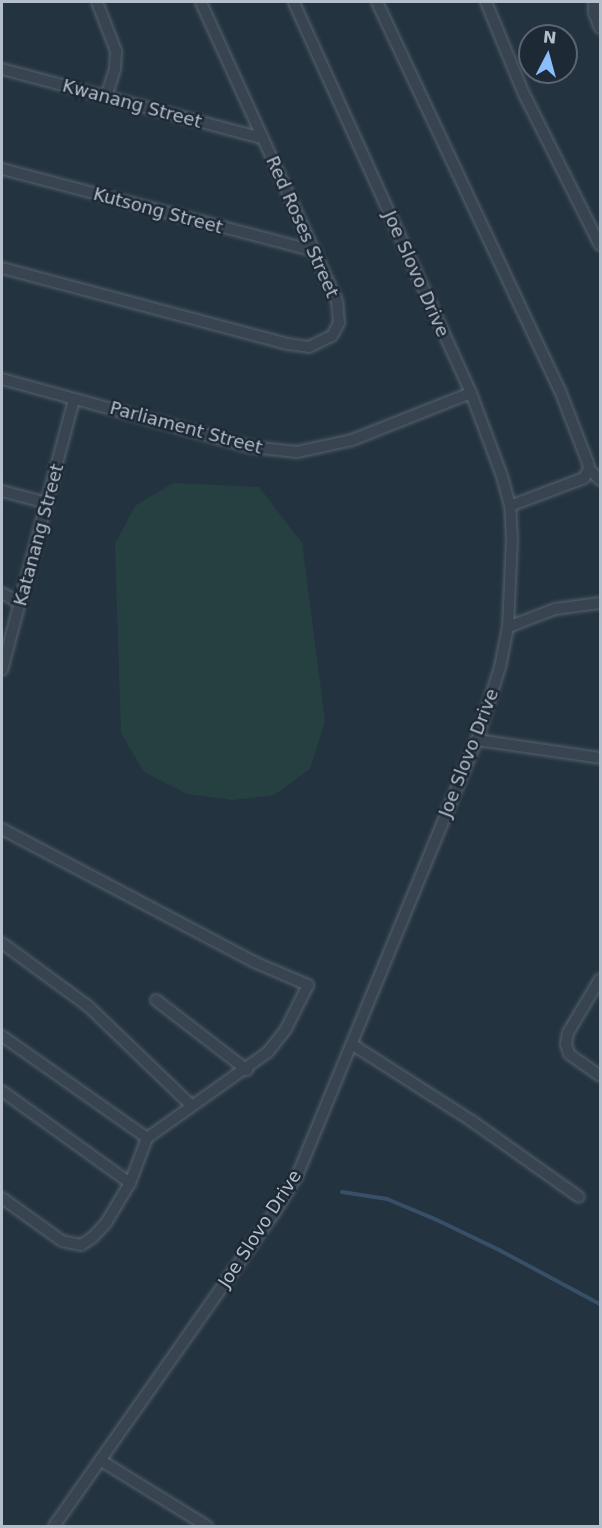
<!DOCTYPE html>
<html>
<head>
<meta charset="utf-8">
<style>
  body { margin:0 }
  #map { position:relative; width:602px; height:1528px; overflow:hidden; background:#243340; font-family:"DejaVu Sans",sans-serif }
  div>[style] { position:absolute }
  .green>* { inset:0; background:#264041 }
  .stream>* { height:4px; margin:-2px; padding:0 2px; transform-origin:2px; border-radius:2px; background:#384f68 }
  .roads { filter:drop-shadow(0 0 2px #56626e) drop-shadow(0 0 2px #56626e) }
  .minor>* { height:10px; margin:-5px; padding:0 5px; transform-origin:5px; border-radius:5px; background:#384450 }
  span { translate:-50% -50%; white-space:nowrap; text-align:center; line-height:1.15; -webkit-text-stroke:5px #1d2935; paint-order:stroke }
  .street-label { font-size:18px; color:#b5bfcb }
  .frame { position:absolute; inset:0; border:3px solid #b5bfcb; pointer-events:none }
  .north { position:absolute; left:518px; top:24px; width:60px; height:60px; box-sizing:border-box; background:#1d2935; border:2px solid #5a6571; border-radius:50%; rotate:6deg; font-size:16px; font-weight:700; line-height:24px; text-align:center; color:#b5bfcb }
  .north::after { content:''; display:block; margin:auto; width:21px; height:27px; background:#89befb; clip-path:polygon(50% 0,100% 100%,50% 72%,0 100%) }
</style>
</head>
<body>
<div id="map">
  <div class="green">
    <i style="clip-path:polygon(173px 483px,259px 487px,302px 543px,325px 721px,310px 769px,274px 795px,232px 800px,187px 794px,144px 772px,121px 733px,115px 544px,135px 506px)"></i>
  </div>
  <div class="stream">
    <i style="left:342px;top:1192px;width:46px;rotate:8.8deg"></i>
    <i style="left:387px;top:1199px;width:54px;rotate:22.8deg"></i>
    <i style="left:437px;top:1220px;width:71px;rotate:25.8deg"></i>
    <i style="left:501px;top:1251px;width:112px;rotate:28.2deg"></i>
  </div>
  <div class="roads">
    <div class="minor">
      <i style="left:97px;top:2px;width:53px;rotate:68.8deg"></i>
      <i style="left:116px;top:51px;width:18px;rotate:93deg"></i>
      <i style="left:115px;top:69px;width:29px;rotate:108deg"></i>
      <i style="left:377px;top:2px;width:427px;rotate:64.8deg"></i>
      <i style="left:559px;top:388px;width:80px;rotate:68.9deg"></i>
      <i style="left:588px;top:463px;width:6px;rotate:81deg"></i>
      <i style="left:589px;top:469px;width:10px;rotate:119deg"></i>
      <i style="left:584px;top:478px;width:79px;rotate:159.3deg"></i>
      <i style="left:486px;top:2px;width:100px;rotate:67.6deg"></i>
      <i style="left:524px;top:94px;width:169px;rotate:63.3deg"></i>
      <i style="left:594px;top:2px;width:11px;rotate:90deg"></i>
      <i style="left:594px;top:13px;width:16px;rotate:68deg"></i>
      <i style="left:2px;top:69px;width:269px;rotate:14.9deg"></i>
      <i style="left:2px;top:169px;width:324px;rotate:14.7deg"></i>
      <i style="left:2px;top:268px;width:296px;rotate:14.9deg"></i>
      <i style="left:288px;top:344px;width:21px;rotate:8deg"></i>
      <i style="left:309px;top:347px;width:25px;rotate:-26deg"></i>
      <i style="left:332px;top:336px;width:15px;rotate:-62deg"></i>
      <i style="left:339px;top:323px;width:22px;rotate:-95deg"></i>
      <i style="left:337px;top:301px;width:328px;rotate:-114.5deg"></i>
      <i style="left:2px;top:379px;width:258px;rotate:15.3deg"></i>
      <i style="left:251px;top:447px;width:46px;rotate:6.2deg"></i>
      <i style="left:297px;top:452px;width:56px;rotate:-12.3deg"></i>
      <i style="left:352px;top:440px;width:128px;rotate:-21.6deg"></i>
      <i style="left:589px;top:469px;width:16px;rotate:45deg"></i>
      <i style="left:2px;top:491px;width:47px;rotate:14.9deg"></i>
      <i style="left:2px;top:593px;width:21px;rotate:29deg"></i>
      <i style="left:508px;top:627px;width:50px;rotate:-21deg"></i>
      <i style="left:555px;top:609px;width:45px;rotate:-7.6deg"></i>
      <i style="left:2px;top:670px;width:280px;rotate:-75.1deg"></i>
      <i style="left:477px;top:740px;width:124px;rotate:8.3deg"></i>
      <i style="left:2px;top:829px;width:285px;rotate:27.8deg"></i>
      <i style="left:254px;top:962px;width:59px;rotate:23.1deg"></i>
      <i style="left:308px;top:985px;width:49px;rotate:116.6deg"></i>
      <i style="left:286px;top:1029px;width:29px;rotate:128deg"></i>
      <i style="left:268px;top:1052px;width:148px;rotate:144.6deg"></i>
      <i style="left:147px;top:1138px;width:48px;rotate:110.7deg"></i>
      <i style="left:2px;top:943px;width:107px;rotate:36.2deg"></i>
      <i style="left:88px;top:1006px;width:143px;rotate:43.9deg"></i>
      <i style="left:600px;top:979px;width:63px;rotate:120.7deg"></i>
      <i style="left:568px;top:1033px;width:11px;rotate:100deg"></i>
      <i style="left:566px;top:1044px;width:10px;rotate:73deg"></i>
      <i style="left:569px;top:1054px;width:38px;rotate:35deg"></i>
      <i style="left:156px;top:1000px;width:115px;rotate:37.6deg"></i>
      <i style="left:2px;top:1036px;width:177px;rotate:35.1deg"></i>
      <i style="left:353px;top:1045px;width:141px;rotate:32.6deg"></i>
      <i style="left:472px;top:1121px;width:131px;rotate:35.4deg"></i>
      <i style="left:2px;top:1091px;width:158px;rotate:35.7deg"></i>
      <i style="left:130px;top:1183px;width:47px;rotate:121deg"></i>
      <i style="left:106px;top:1223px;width:19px;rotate:133deg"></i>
      <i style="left:93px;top:1237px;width:14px;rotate:146deg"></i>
      <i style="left:81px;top:1245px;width:19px;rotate:-168deg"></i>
      <i style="left:62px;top:1241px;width:74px;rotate:-144.4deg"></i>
      <i style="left:100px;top:1460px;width:126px;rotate:31.7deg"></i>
      <i style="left:54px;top:1526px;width:384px;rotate:-54.9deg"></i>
      <i style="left:275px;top:1212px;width:42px;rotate:-58.6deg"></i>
      <i style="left:297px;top:1176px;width:472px;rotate:-67.6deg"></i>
      <i style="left:477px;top:740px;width:77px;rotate:-72.5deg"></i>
      <i style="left:500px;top:667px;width:41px;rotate:-78.7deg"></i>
      <i style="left:508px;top:627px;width:87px;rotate:-87.4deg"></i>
      <i style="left:512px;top:540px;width:34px;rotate:-93deg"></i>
      <i style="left:510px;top:506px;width:31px;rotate:-105deg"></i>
      <i style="left:502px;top:476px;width:89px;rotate:-110.5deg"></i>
      <i style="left:471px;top:393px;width:429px;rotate:-114.4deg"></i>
    </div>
  </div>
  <div class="street-label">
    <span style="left:132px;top:104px;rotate:15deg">Kwanang Street</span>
    <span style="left:158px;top:211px;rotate:15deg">Kutsong Street</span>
    <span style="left:302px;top:227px;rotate:66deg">Red Roses Street</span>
    <span style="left:416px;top:274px;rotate:66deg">Joe Slovo Drive</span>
    <span style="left:186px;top:428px;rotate:15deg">Parliament Street</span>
    <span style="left:39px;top:535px;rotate:-75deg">Katanang Street</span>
    <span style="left:469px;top:753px;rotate:-69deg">Joe Slovo Drive</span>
    <span style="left:260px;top:1229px;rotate:-57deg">Joe Slovo Drive</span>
  </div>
  <div class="frame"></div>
  <div class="north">N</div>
</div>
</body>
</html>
